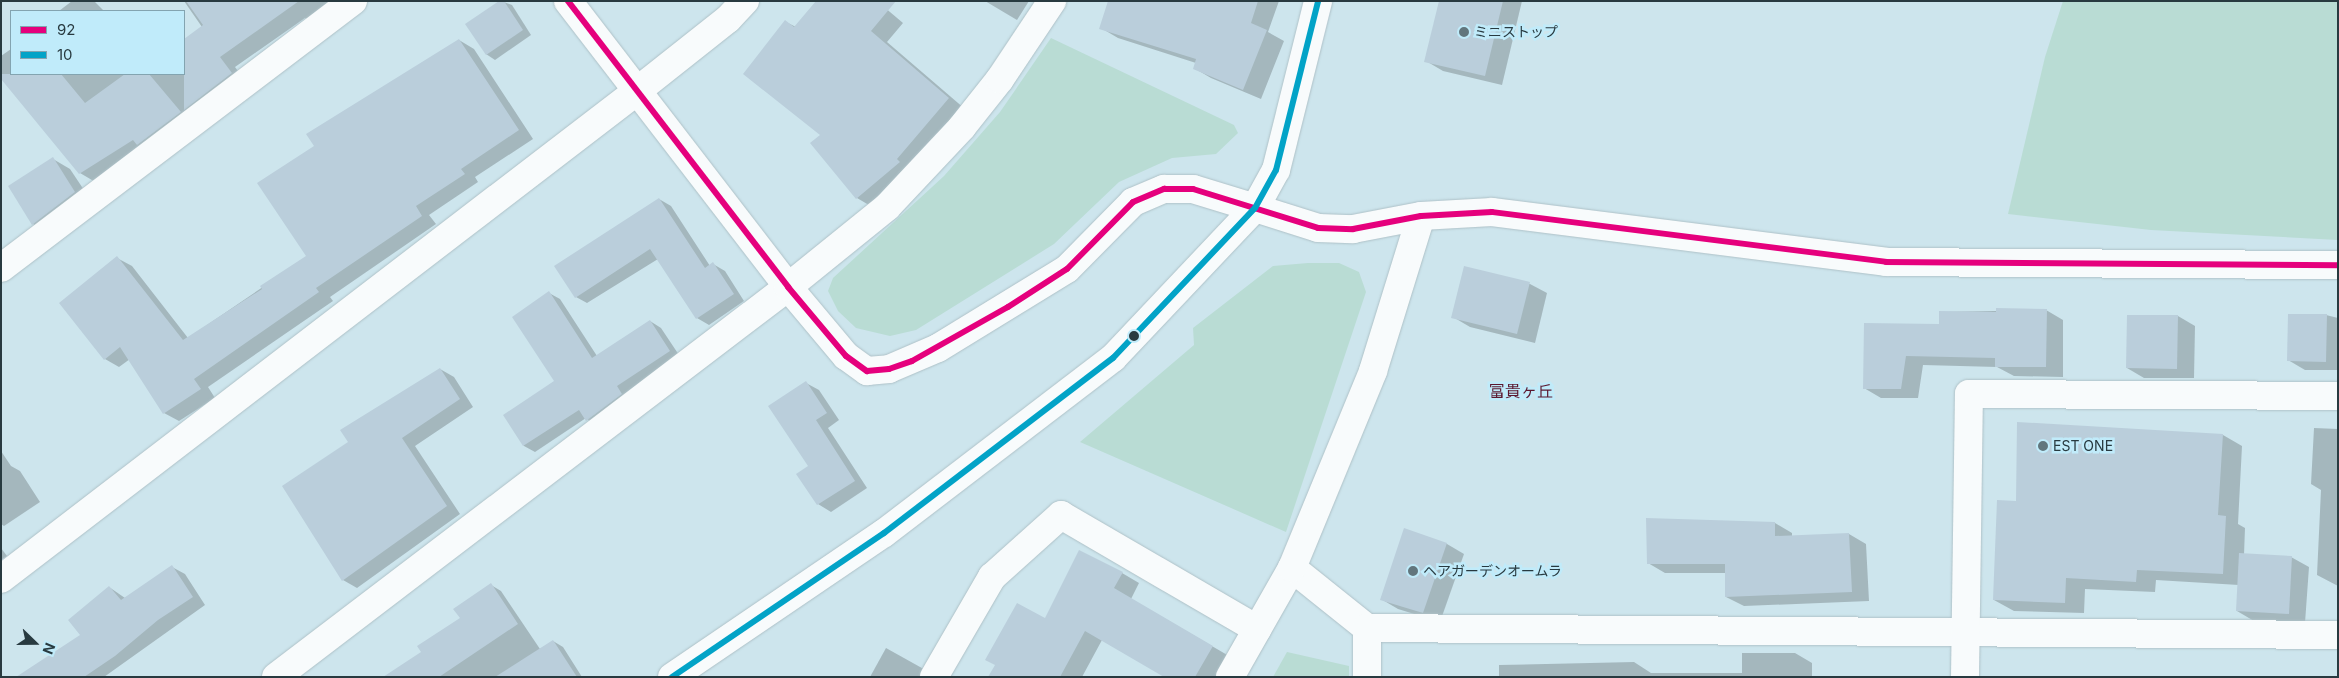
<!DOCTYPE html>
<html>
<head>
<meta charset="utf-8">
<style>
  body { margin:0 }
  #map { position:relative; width:2339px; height:678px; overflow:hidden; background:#cde5ed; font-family:Inter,"Noto Sans JP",sans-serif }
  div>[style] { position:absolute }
  .green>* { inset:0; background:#b9dcd4 }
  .shadow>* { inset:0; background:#0003 }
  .building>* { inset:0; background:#bacedb }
  .roads { filter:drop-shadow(0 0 1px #aec1c7) drop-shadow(0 0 1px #aec1c7) }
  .minor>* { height:28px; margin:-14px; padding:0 14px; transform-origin:14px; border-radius:14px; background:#f8fbfc }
  .major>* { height:28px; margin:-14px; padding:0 14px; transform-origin:14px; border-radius:14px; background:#f8fbfc }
  .bus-1>* { height:6px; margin:-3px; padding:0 3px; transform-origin:3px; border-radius:3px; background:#e5007d }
  .bus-2>* { height:6px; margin:-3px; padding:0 3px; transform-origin:3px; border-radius:3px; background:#02a3c7 }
  .dots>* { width:14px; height:14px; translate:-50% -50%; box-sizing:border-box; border:2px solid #c0ebfa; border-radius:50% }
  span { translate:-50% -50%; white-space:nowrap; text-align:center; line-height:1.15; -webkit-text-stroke:5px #c0ebfa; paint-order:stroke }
  .poi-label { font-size:14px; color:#283a40 }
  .left { translate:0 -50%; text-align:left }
  .quarter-label { font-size:16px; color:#5b182f }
  .frame { position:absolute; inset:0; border:2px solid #283a40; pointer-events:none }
  .legend { position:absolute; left:10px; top:10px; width:175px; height:65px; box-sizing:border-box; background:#c0ebfa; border:1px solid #83a4b0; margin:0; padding:6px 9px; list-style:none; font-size:15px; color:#283a40 }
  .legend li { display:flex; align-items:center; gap:10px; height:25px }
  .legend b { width:25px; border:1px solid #83a4b0 }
  .north { position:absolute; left:10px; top:618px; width:50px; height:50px; -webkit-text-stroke:4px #c0ebfa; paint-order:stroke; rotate:112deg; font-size:14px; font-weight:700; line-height:20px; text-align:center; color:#283a40 }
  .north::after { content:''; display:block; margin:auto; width:18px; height:22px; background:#283a40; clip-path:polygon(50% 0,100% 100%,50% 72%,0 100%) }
</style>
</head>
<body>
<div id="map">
  <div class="green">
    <i style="clip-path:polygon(2063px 1px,2338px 1px,2338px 240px,2151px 230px,2008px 214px,2045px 57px)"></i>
    <i style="clip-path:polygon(1051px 38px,1234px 125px,1238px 133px,1216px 154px,1172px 158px,1119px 182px,1054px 244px,916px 330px,890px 336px,856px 328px,838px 311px,828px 291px,833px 278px,944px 176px,1000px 112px)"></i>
    <i style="clip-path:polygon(1308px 263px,1339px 263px,1359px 272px,1366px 292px,1286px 532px,1080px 442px,1194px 345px,1193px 328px,1273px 266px)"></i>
    <i style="clip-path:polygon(1287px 652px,1349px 666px,1349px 677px,1273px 677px)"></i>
  </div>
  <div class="shadow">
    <i style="clip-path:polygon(72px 1px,94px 1px,104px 11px,59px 11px)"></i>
    <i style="clip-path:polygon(184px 1px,343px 1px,313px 23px,305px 18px,235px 67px,247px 83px,97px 183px,80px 173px,1px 77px,1px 56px,11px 49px,11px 74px,184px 74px,184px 41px,202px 27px)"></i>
    <i style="clip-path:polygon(501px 1px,512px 5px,531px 35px,495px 60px,486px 54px)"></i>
    <i style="clip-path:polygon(877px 1px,903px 23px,887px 42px,965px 109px,874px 208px,857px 198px,811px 143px,822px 135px,786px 22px,796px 27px)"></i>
    <i style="clip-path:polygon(985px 1px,1029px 1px,1017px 20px)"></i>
    <i style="clip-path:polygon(1109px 1px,1279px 1px,1268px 32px,1284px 41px,1261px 99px,1211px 78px,1194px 68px,1196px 63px,1118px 38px,1101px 28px)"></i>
    <i style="clip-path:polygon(1440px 1px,1522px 1px,1502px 85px,1443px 71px,1426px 61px)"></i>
    <i style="clip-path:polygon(459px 40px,474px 49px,533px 139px,475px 177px,478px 182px,429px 215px,436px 224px,330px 297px,333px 301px,208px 387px,215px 398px,179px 421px,164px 413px,130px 359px,119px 367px,105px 359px,117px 258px,132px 266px,188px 338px,307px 257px,316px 146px)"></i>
    <i style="clip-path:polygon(53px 159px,70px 169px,92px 202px,50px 234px,33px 224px)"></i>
    <i style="clip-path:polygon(659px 199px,671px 206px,710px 266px,713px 264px,725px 271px,744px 301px,709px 325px,697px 318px,658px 259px,587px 303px,576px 297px)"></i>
    <i style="clip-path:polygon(1465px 268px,1530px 284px,1547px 293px,1535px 343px,1470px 327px,1453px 317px)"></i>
    <i style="clip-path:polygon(549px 293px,560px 299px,597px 356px,650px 321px,661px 328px,681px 358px,598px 427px,586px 418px,535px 452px,524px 446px,505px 416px,555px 381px)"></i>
    <i style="clip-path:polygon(2046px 310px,2063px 320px,2063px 377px,2014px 376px,1997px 367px,1923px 365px,1918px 398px,1881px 398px,1864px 388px,1940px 325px,1940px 312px)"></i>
    <i style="clip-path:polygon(2326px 315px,2338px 318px,2338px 370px,2305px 370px,2288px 360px)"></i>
    <i style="clip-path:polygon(2178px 316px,2195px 326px,2194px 378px,2144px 378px,2127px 368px)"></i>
    <i style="clip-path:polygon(440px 369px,454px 377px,473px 407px,415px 446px,460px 514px,357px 588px,343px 580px,283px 486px,350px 442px)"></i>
    <i style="clip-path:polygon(806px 383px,819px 390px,839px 420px,828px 428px,867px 488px,831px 512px,818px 504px)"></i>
    <i style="clip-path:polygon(2314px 428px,2338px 429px,2338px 586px,2317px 575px,2321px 490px,2311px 484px)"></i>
    <i style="clip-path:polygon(2223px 435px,2242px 446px,2238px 524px,2245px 528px,2244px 555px,2291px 557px,2309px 567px,2305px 623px,2254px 621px,2237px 611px,2239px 585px,2156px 580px,2155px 592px,2085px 589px,2084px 613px,2014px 611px,1994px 600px,2018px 502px)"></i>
    <i style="clip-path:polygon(1px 451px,11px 466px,20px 471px,40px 502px,4px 526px,1px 524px)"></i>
    <i style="clip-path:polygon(1775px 523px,1792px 533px,1792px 537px,1849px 534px,1866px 544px,1869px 601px,1744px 606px,1726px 597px,1726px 573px,1665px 573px,1648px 563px)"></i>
    <i style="clip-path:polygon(1405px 530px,1447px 544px,1464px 554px,1440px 622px,1398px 609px,1381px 599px)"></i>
    <i style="clip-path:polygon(1px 548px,7px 556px,1px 560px)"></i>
    <i style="clip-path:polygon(172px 567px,185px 574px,205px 605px,104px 677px,38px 677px,82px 635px,109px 587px,125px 598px)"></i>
    <i style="clip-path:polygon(1122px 573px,1139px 583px,1131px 599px,1229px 656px,1218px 677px,1167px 677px,1102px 640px,1082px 677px,990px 677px,1046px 620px)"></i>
    <i style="clip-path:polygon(491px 585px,501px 591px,540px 649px,553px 641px,563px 647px,582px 677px,385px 677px,423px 652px,461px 619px)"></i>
    <i style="clip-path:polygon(886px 648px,938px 677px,870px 677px)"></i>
    <i style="clip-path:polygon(1742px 653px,1795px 653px,1812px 663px,1812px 677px,1499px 677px,1499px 665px,1634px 662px,1651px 673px,1742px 673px)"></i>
  </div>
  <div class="building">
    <i style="clip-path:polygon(186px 1px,299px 1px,220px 57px,232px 73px,184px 110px,184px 39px,203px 25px)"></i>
    <i style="clip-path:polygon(499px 1px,504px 1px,523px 30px,486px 55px,465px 24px)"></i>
    <i style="clip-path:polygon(816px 1px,896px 1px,871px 31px,949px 98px,897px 159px,900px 162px,856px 199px,810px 143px,820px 135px,743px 74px,785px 20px,794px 27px)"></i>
    <i style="clip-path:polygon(1108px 1px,1258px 1px,1251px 23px,1267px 30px,1243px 90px,1193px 69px,1196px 59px,1099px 29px)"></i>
    <i style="clip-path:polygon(1439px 1px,1503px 1px,1485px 76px,1424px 62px)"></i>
    <i style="clip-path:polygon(459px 39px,519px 130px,461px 169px,465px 174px,416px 206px,422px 216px,316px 288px,319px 292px,194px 379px,201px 389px,163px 414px,120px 347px,104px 360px,59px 303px,117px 256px,183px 340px,262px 289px,260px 286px,306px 256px,257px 183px,314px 146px,306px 134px)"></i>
    <i style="clip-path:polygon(1px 74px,61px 74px,85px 103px,125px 74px,149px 74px,181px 112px,137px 145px,133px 140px,79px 174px,1px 79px)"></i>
    <i style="clip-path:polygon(53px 157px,75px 192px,32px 225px,8px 186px)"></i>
    <i style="clip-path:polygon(659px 198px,705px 268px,713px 262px,734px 294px,696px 319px,650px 249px,575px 298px,554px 266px)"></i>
    <i style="clip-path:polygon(1464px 266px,1530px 282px,1517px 334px,1451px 318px)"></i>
    <i style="clip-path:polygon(549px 291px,592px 358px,650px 320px,670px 351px,617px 386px,622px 394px,586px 421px,579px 410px,523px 446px,503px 415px,554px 381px,512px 317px)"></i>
    <i style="clip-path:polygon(1996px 308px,2047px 309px,2046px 367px,1995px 367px,1995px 358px,1906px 356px,1901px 389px,1863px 389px,1864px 323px,1939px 324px,1939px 311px,1996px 312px)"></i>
    <i style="clip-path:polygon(2288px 314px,2327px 314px,2326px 362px,2287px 361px)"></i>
    <i style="clip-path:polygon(2127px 315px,2178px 315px,2177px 369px,2126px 368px)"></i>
    <i style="clip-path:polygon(440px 368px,460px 399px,402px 438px,447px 506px,342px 581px,282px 486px,348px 442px,340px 430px)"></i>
    <i style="clip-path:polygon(806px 381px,827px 413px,816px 420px,855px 481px,817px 505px,796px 474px,808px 466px,768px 406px)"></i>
    <i style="clip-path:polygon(2017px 422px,2223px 434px,2218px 515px,2226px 516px,2223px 574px,2137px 570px,2136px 582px,2066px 578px,2065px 603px,1993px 600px,1997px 500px,2016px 501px)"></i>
    <i style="clip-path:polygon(1646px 518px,1775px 522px,1775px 536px,1849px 533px,1852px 592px,1725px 597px,1725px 564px,1647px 564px)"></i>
    <i style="clip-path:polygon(1404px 528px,1447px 543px,1423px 613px,1380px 600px)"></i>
    <i style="clip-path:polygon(1079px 550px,1123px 572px,1114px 588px,1213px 646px,1195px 677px,1164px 677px,1085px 631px,1060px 677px,988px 677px,995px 665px,985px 660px,1017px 603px,1045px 618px)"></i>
    <i style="clip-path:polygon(2239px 553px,2292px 556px,2289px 614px,2236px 611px)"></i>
    <i style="clip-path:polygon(172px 565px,193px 597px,158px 620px,115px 656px,84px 677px,16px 677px,80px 635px,68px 620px,109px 586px,121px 600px)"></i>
    <i style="clip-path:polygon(491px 583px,518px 624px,439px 677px,383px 677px,421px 652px,417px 646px,460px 618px,453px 609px)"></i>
    <i style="clip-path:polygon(553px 640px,577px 677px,495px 677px)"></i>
  </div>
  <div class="roads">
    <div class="minor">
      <i style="left:568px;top:1px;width:361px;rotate:52.4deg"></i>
      <i style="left:788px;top:287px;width:90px;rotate:50deg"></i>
      <i style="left:846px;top:356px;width:26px;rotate:36deg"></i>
      <i style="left:867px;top:371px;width:22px;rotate:-5deg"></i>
      <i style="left:889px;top:369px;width:53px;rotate:-23.2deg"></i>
      <i style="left:938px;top:348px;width:151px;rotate:-31.5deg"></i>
      <i style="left:1067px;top:269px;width:94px;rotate:-45.4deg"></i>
      <i style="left:1133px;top:202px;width:34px;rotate:-23deg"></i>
      <i style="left:1164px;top:189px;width:29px"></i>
      <i style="left:1193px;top:189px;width:65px;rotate:17deg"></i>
      <i style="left:1px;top:268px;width:442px;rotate:-37.2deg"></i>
      <i style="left:1292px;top:568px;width:96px;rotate:38.7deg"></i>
      <i style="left:1367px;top:628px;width:971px;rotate:0.41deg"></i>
      <i style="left:1px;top:579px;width:802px;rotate:-37.5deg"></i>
      <i style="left:637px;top:91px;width:116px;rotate:-38.4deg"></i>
      <i style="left:728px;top:19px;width:25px;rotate:-47deg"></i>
      <i style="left:1367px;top:628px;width:49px;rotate:90deg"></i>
      <i style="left:276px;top:677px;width:644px;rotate:-37.3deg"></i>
      <i style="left:788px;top:287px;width:127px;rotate:-38.9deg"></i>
      <i style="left:887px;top:207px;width:110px;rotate:-46.8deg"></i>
      <i style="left:962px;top:127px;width:61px;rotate:-51.6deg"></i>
      <i style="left:1000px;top:79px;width:94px;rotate:-56.3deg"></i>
      <i style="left:934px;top:677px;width:116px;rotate:-59.9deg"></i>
      <i style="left:992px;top:577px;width:93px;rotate:-41.9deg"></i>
      <i style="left:1061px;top:515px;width:227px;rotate:30.2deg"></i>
      <i style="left:1230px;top:677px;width:125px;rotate:-60.4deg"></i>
      <i style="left:1292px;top:568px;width:213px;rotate:-67.6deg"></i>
      <i style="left:1373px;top:371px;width:162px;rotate:-72.8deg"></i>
      <i style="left:1965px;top:677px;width:283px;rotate:-89.2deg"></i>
      <i style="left:1969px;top:394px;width:369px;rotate:0.3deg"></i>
    </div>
    <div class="major">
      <i style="left:1255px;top:208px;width:66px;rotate:17.6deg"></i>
      <i style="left:1318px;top:228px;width:35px;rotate:2deg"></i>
      <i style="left:1353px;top:229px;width:69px;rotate:-10.8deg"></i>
      <i style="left:1421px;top:216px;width:71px;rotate:-3.2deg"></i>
      <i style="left:1492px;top:212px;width:397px;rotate:7.2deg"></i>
      <i style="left:1886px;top:262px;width:452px;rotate:0.4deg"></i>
      <i style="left:672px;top:677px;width:256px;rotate:-34.2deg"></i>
      <i style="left:884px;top:533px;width:288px;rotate:-37.4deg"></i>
      <i style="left:1113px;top:358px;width:207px;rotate:-46.6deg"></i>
      <i style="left:1255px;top:208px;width:43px;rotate:-61.1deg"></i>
      <i style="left:1276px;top:170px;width:174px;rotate:-76deg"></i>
    </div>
  </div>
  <div class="bus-1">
    <i style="left:568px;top:1px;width:361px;rotate:52.4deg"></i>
    <i style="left:788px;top:287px;width:90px;rotate:50deg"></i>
    <i style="left:846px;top:356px;width:26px;rotate:36deg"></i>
    <i style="left:867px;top:371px;width:22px;rotate:-5deg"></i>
    <i style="left:889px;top:369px;width:24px;rotate:-19deg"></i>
    <i style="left:912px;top:361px;width:110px;rotate:-29.4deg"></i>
    <i style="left:1008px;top:307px;width:70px;rotate:-32.8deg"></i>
    <i style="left:1067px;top:269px;width:94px;rotate:-45.4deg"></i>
    <i style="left:1133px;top:202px;width:34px;rotate:-23deg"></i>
    <i style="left:1164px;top:189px;width:29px"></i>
    <i style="left:1193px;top:189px;width:131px;rotate:17.3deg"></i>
    <i style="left:1318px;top:228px;width:35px;rotate:2deg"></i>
    <i style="left:1353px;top:229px;width:69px;rotate:-10.8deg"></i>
    <i style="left:1421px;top:216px;width:71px;rotate:-3.2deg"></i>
    <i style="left:1492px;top:212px;width:397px;rotate:7.2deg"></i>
    <i style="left:1886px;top:262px;width:452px;rotate:0.4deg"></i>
  </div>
  <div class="bus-2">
    <i style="left:672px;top:677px;width:256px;rotate:-34.2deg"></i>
    <i style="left:884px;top:533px;width:288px;rotate:-37.4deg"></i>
    <i style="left:1113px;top:358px;width:207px;rotate:-46.6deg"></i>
    <i style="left:1255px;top:208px;width:43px;rotate:-61.1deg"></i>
    <i style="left:1276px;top:170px;width:174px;rotate:-76deg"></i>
  </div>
  <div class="dots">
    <i style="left:1464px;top:32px;background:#62767d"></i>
    <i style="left:1134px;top:336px;background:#283a40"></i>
    <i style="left:2043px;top:446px;background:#62767d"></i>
    <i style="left:1413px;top:571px;background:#62767d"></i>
  </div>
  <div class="poi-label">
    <span class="left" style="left:1474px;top:32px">ミニストップ</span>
    <span class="left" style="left:2053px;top:446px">EST ONE</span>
    <span class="left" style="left:1423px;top:571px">ヘアガーデンオームラ</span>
  </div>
  <div class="quarter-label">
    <span style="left:1521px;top:391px">富貴ヶ丘</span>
  </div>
  <div class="frame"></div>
  <ul class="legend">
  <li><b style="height:6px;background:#e5007d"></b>92</li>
  <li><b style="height:6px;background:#02a3c7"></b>10</li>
  </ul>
  <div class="north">N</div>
</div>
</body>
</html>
